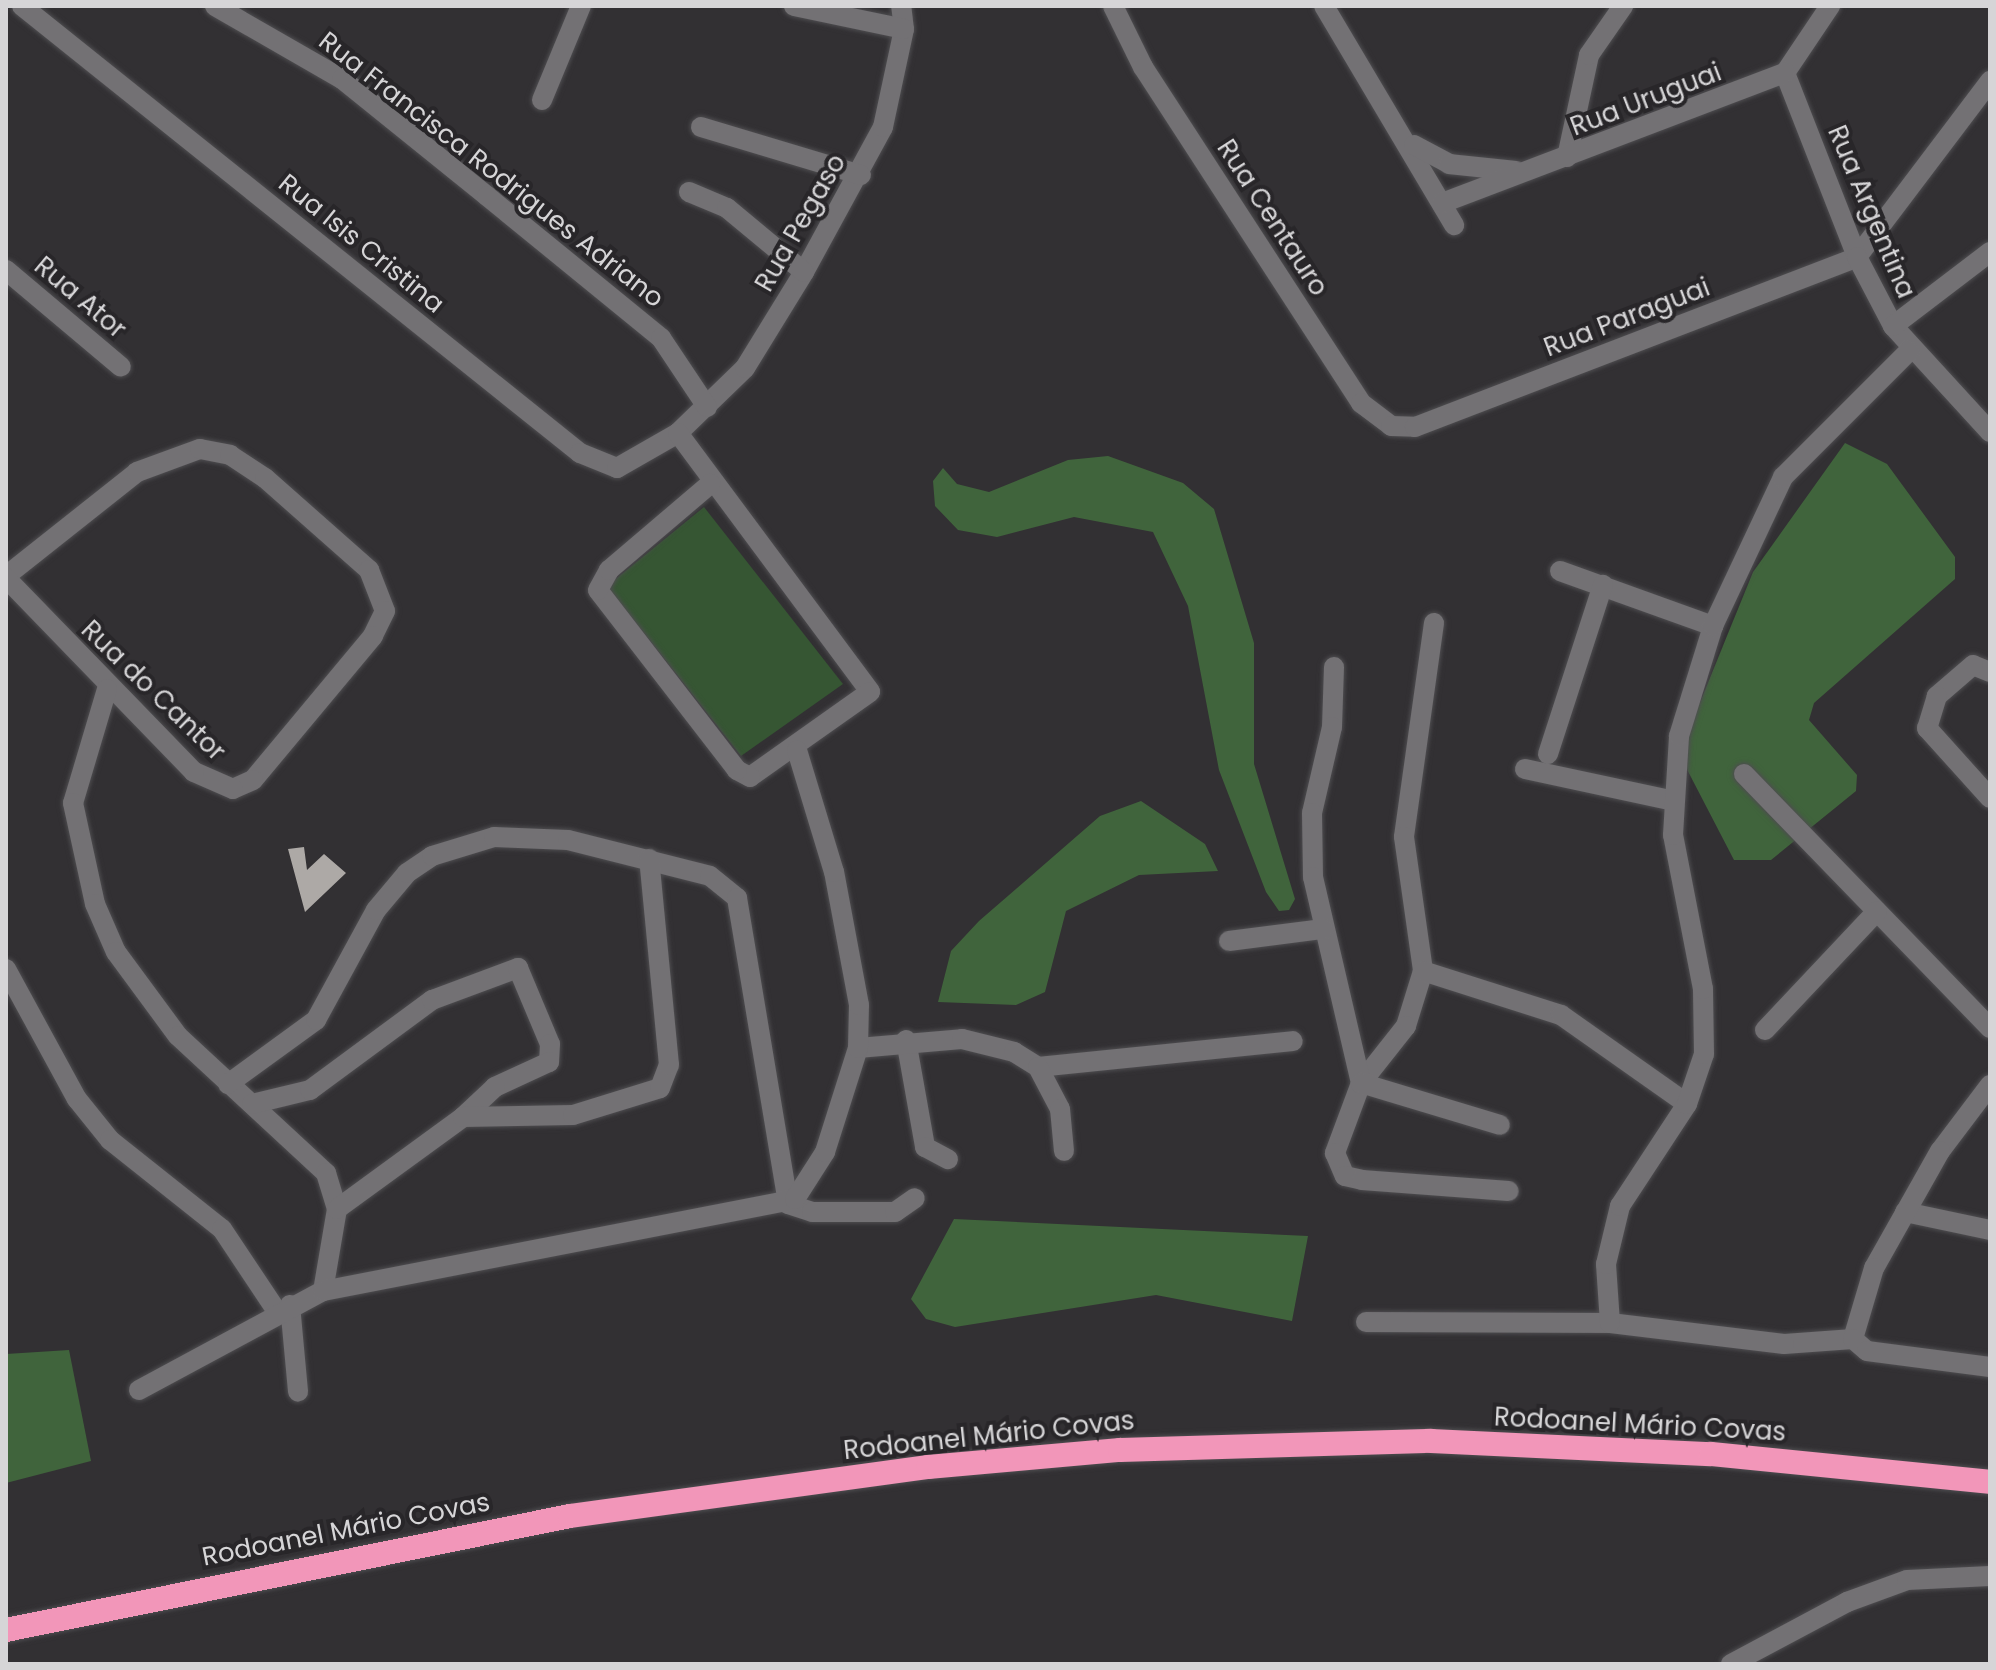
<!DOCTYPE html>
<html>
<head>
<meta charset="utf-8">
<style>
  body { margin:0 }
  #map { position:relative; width:1996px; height:1670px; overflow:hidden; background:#323033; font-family:Poppins,sans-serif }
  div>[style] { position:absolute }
  .green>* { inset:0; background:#365633 }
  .forest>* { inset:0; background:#40643c }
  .building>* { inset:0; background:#ada9a6 }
  .roads { filter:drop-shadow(0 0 2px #4e4d50) drop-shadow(0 0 2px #4e4d50) }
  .street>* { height:20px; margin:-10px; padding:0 10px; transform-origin:10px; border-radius:10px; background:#737174 }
  .secondary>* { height:20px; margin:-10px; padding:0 10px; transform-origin:10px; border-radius:10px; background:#737174 }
  .highway>* { height:24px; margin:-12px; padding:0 12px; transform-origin:12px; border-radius:12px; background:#f296b9 }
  span { translate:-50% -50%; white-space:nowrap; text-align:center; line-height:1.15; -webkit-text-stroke:8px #282629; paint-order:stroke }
  .street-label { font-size:26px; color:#d6d5d7 }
  .frame { position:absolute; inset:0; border:8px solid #d6d5d7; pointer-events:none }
</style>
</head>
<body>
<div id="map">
  <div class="green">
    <i style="clip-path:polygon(704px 507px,843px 684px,741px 756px,607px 586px)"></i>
  </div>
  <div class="forest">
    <i style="clip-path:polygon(1845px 443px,1887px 464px,1955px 557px,1955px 579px,1814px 703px,1809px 720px,1857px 775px,1856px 791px,1771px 860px,1734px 860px,1679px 754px,1753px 572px)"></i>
    <i style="clip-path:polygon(1108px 456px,1183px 483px,1214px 509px,1254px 643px,1254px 764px,1295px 899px,1289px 910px,1279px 911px,1266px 892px,1219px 770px,1188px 606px,1153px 532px,1074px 517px,997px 537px,958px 530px,935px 506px,933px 481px,943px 468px,957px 484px,989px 492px,1068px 460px)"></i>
    <i style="clip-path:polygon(1141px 801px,1205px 844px,1218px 871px,1139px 875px,1066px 911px,1045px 992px,1016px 1005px,938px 1002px,951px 951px,979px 921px,1100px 816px)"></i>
    <i style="clip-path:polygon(954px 1219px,1308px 1236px,1292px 1321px,1156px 1295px,955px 1327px,926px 1319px,911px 1299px)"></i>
    <i style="clip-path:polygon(69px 1350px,91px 1461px,6px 1483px,6px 1354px)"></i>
  </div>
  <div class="building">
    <i style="clip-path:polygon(304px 847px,307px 870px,324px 854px,346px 873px,305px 912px,288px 849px)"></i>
  </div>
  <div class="roads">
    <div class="street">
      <i style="left:22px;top:6px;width:715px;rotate:38.7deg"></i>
      <i style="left:580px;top:453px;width:40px;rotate:22deg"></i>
      <i style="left:617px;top:468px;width:70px;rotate:-29.8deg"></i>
      <i style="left:678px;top:433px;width:93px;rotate:-44.1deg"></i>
      <i style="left:745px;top:368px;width:113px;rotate:-58.4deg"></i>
      <i style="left:804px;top:272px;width:165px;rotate:-61.4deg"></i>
      <i style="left:883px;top:127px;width:100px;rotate:-77.9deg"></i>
      <i style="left:904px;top:29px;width:23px;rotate:-97deg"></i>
      <i style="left:215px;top:6px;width:146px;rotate:29.9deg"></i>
      <i style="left:342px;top:79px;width:186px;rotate:38.9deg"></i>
      <i style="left:487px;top:196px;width:225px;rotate:39.2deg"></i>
      <i style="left:661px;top:338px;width:83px;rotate:56.3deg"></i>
      <i style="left:794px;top:6px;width:112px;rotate:11.8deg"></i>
      <i style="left:1113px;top:6px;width:68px;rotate:63.8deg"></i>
      <i style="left:1143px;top:67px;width:401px;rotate:57deg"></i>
      <i style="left:1361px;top:403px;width:38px;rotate:37deg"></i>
      <i style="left:1391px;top:426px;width:24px;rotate:2deg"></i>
      <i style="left:1415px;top:427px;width:474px;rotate:-21deg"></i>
      <i style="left:1857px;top:257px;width:221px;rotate:-52.9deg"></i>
      <i style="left:1324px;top:6px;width:255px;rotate:59.3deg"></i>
      <i style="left:1785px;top:73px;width:198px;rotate:68.6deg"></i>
      <i style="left:1857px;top:257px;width:78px;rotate:62.4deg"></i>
      <i style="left:1893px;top:326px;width:144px;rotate:47.5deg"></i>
      <i style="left:1785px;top:73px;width:81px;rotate:-56.1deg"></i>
      <i style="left:542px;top:100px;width:102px;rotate:-67.5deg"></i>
      <i style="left:701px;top:127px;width:167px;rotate:16.7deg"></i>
      <i style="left:1414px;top:145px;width:40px;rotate:28deg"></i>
      <i style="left:1449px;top:164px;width:67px;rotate:6deg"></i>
      <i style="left:1567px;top:157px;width:104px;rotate:-77.8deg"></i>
      <i style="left:1589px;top:55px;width:60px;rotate:-55.2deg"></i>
      <i style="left:689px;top:192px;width:41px;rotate:22.8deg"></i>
      <i style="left:727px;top:208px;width:100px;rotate:39.7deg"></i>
      <i style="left:1442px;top:203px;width:367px;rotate:-20.8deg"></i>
      <i style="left:6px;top:270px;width:150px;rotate:40.1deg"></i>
      <i style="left:1893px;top:326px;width:122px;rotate:-37.3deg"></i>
      <i style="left:678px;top:433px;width:322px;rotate:53.4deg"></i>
      <i style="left:870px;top:692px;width:147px;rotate:144.7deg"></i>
      <i style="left:750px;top:777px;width:15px;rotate:-152deg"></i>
      <i style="left:737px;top:770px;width:227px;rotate:-127.7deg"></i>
      <i style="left:598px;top:590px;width:23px;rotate:-61deg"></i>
      <i style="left:609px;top:570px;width:133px;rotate:-40.4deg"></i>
      <i style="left:1560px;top:571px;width:163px;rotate:19.8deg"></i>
      <i style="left:6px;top:576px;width:167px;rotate:-38.4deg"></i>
      <i style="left:137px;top:472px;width:67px;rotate:-20.1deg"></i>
      <i style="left:200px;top:449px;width:31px;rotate:11deg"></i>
      <i style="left:230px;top:455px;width:42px;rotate:33.3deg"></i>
      <i style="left:265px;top:478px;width:139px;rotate:41.5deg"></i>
      <i style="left:369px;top:570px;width:44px;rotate:68.7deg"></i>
      <i style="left:385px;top:611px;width:28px;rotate:116deg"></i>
      <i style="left:373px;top:636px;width:187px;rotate:129.8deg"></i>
      <i style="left:253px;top:780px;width:22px;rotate:156deg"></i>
      <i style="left:233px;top:789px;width:43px;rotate:-156.4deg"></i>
      <i style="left:194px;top:772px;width:270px;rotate:-134.1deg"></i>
      <i style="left:1434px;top:623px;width:216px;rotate:98deg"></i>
      <i style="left:1404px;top:837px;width:135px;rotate:81.9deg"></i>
      <i style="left:1423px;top:971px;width:58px;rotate:107.2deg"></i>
      <i style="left:1406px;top:1026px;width:73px;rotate:128.3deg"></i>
      <i style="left:1361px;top:1083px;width:75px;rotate:110.4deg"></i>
      <i style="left:1335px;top:1153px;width:25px;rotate:67deg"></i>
      <i style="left:1345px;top:1176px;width:17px;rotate:13deg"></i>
      <i style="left:1362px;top:1180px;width:147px;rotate:4.3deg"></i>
      <i style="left:1334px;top:667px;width:60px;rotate:91.9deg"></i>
      <i style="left:1332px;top:727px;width:88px;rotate:103.1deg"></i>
      <i style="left:1312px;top:813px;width:64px;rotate:89.1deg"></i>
      <i style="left:1313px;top:877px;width:212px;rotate:76.9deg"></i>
      <i style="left:1361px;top:1083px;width:145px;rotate:16.8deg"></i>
      <i style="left:1990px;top:672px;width:18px;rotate:-158deg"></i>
      <i style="left:1973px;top:665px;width:48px;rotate:139.3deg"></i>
      <i style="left:1937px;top:696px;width:34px;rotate:107deg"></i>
      <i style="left:1927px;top:728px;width:94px;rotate:48deg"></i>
      <i style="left:107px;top:689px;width:119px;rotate:106.6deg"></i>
      <i style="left:73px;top:803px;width:103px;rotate:77.7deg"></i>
      <i style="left:95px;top:904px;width:52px;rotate:66.4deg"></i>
      <i style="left:116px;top:952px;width:104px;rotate:53.6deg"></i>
      <i style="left:178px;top:1036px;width:202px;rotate:42.8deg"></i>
      <i style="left:326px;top:1173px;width:38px;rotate:73deg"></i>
      <i style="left:337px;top:1209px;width:83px;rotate:99.7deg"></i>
      <i style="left:1548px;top:754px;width:178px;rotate:-72deg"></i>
      <i style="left:1525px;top:769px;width:152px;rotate:12.1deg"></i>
      <i style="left:1744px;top:774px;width:354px;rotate:45.9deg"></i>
      <i style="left:1229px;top:941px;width:95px;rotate:-7.3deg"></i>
      <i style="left:6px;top:969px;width:148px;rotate:61.4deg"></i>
      <i style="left:77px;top:1099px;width:53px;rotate:51.2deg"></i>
      <i style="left:110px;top:1140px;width:143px;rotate:38.5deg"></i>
      <i style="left:222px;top:1229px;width:97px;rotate:56.3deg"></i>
      <i style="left:1423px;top:971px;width:145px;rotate:17.7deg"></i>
      <i style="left:1561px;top:1015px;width:154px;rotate:35.2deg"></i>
      <i style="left:1765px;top:1030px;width:163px;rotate:-46.7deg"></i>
      <i style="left:906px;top:1040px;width:109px;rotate:79.9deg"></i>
      <i style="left:925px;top:1147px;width:26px;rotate:28deg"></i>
      <i style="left:858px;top:1048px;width:104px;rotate:-4.9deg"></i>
      <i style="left:962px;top:1039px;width:54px;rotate:14deg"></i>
      <i style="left:1014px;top:1052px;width:28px;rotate:32deg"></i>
      <i style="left:1038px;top:1067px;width:256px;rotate:-5.8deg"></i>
      <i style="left:1038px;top:1067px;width:47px;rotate:62.4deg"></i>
      <i style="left:1060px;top:1109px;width:42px;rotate:84.6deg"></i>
      <i style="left:228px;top:1084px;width:109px;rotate:-36deg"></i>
      <i style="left:316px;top:1020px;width:125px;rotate:-61.4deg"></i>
      <i style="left:376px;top:910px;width:48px;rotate:-50deg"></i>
      <i style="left:407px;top:873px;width:30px;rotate:-34deg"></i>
      <i style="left:432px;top:856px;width:65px;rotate:-17deg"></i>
      <i style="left:494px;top:837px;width:74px;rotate:2.3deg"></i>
      <i style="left:568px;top:840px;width:146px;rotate:14.2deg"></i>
      <i style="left:710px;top:876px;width:35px;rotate:39deg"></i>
      <i style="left:737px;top:898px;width:310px;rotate:80.5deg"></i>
      <i style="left:788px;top:1204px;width:25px;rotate:18deg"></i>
      <i style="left:812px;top:1212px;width:83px"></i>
      <i style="left:895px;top:1212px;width:24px;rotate:-35deg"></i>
      <i style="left:252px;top:1104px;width:60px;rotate:-13.6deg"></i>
      <i style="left:310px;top:1090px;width:152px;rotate:-36.4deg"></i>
      <i style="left:432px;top:1000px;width:92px;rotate:-20.4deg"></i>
      <i style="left:518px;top:968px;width:82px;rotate:67.2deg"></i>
      <i style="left:550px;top:1044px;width:18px;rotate:93deg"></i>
      <i style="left:549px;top:1062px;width:60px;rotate:155.2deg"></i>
      <i style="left:495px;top:1087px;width:44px;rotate:136.8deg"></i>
      <i style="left:337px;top:1209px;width:156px;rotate:-36.1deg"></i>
      <i style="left:463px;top:1117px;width:110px;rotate:-1deg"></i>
      <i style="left:573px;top:1115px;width:91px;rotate:-17.2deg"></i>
      <i style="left:660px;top:1088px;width:25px;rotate:-69deg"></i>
      <i style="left:669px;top:1065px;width:207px;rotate:-95.5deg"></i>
      <i style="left:1905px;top:1212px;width:87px;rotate:12deg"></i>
      <i style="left:290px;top:1305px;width:87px;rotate:84.7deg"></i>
      <i style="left:1366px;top:1322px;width:244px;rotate:0.2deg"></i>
      <i style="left:1853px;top:1339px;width:69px;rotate:175.9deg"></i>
      <i style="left:1784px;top:1344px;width:175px;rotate:-173.1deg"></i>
      <i style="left:1610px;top:1323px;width:59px;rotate:-93.9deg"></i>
      <i style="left:1606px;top:1264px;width:60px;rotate:-76.4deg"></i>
      <i style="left:1620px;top:1206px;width:122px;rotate:-56.7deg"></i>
      <i style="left:1687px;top:1104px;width:53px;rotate:-71.2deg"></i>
      <i style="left:1704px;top:1054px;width:65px;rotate:-90.9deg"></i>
      <i style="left:1703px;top:989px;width:157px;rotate:-101deg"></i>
      <i style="left:1673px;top:835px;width:99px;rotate:-86.5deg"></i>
      <i style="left:1679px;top:736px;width:115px;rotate:-72.8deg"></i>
      <i style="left:1713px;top:626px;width:165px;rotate:-64.8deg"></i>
      <i style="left:1783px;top:477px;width:178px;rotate:-45deg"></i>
      <i style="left:139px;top:1390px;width:209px;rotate:-28.3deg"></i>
      <i style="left:323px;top:1291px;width:481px;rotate:-11deg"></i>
      <i style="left:795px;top:1199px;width:56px;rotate:-57.4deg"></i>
      <i style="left:825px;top:1152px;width:109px;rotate:-72.4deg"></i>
      <i style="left:858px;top:1048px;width:43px;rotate:-88.7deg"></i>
      <i style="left:859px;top:1005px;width:135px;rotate:-100.6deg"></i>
      <i style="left:834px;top:872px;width:127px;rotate:-106.9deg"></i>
    </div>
    <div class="secondary">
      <i style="left:1990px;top:1085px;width:83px;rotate:127.1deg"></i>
      <i style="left:1940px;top:1151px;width:134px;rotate:119.4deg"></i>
      <i style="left:1874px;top:1268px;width:74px;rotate:106.5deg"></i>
      <i style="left:1853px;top:1339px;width:18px;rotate:41deg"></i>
      <i style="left:1867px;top:1351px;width:124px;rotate:7.4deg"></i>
      <i style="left:1731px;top:1664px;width:132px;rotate:-28.1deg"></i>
      <i style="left:1847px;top:1602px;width:64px;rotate:-20.1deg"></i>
      <i style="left:1907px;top:1580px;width:83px;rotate:-2.8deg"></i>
    </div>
    <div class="highway">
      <i style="left:6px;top:1630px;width:575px;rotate:-11.43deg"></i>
      <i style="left:570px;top:1516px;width:361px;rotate:-7.8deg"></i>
      <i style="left:928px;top:1467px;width:193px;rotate:-5.1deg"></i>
      <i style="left:1120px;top:1450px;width:311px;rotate:-1.7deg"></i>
      <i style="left:1431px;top:1441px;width:280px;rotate:2.7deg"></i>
      <i style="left:1711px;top:1454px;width:280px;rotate:5.7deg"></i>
    </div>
  </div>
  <div class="street-label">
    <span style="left:1646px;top:100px;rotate:-21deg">Rua Uruguai</span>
    <span style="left:491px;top:170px;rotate:38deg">Rua Francisca Rodrigues Adriano</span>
    <span style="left:1871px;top:212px;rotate:67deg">Rua Argentina</span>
    <span style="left:1272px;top:218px;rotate:57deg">Rua Centauro</span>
    <span style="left:801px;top:223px;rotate:-60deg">Rua Pegaso</span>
    <span style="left:361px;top:244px;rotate:39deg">Rua Isis Cristina</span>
    <span style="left:80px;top:298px;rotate:40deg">Rua Ator</span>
    <span style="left:1627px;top:318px;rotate:-21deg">Rua Paraguai</span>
    <span style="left:153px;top:691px;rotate:44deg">Rua do Cantor</span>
    <span style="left:1640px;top:1425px;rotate:3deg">Rodoanel Mário Covas</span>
    <span style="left:989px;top:1436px;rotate:-6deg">Rodoanel Mário Covas</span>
    <span style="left:346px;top:1530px;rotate:-11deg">Rodoanel Mário Covas</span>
  </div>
  <div class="frame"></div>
</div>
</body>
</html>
